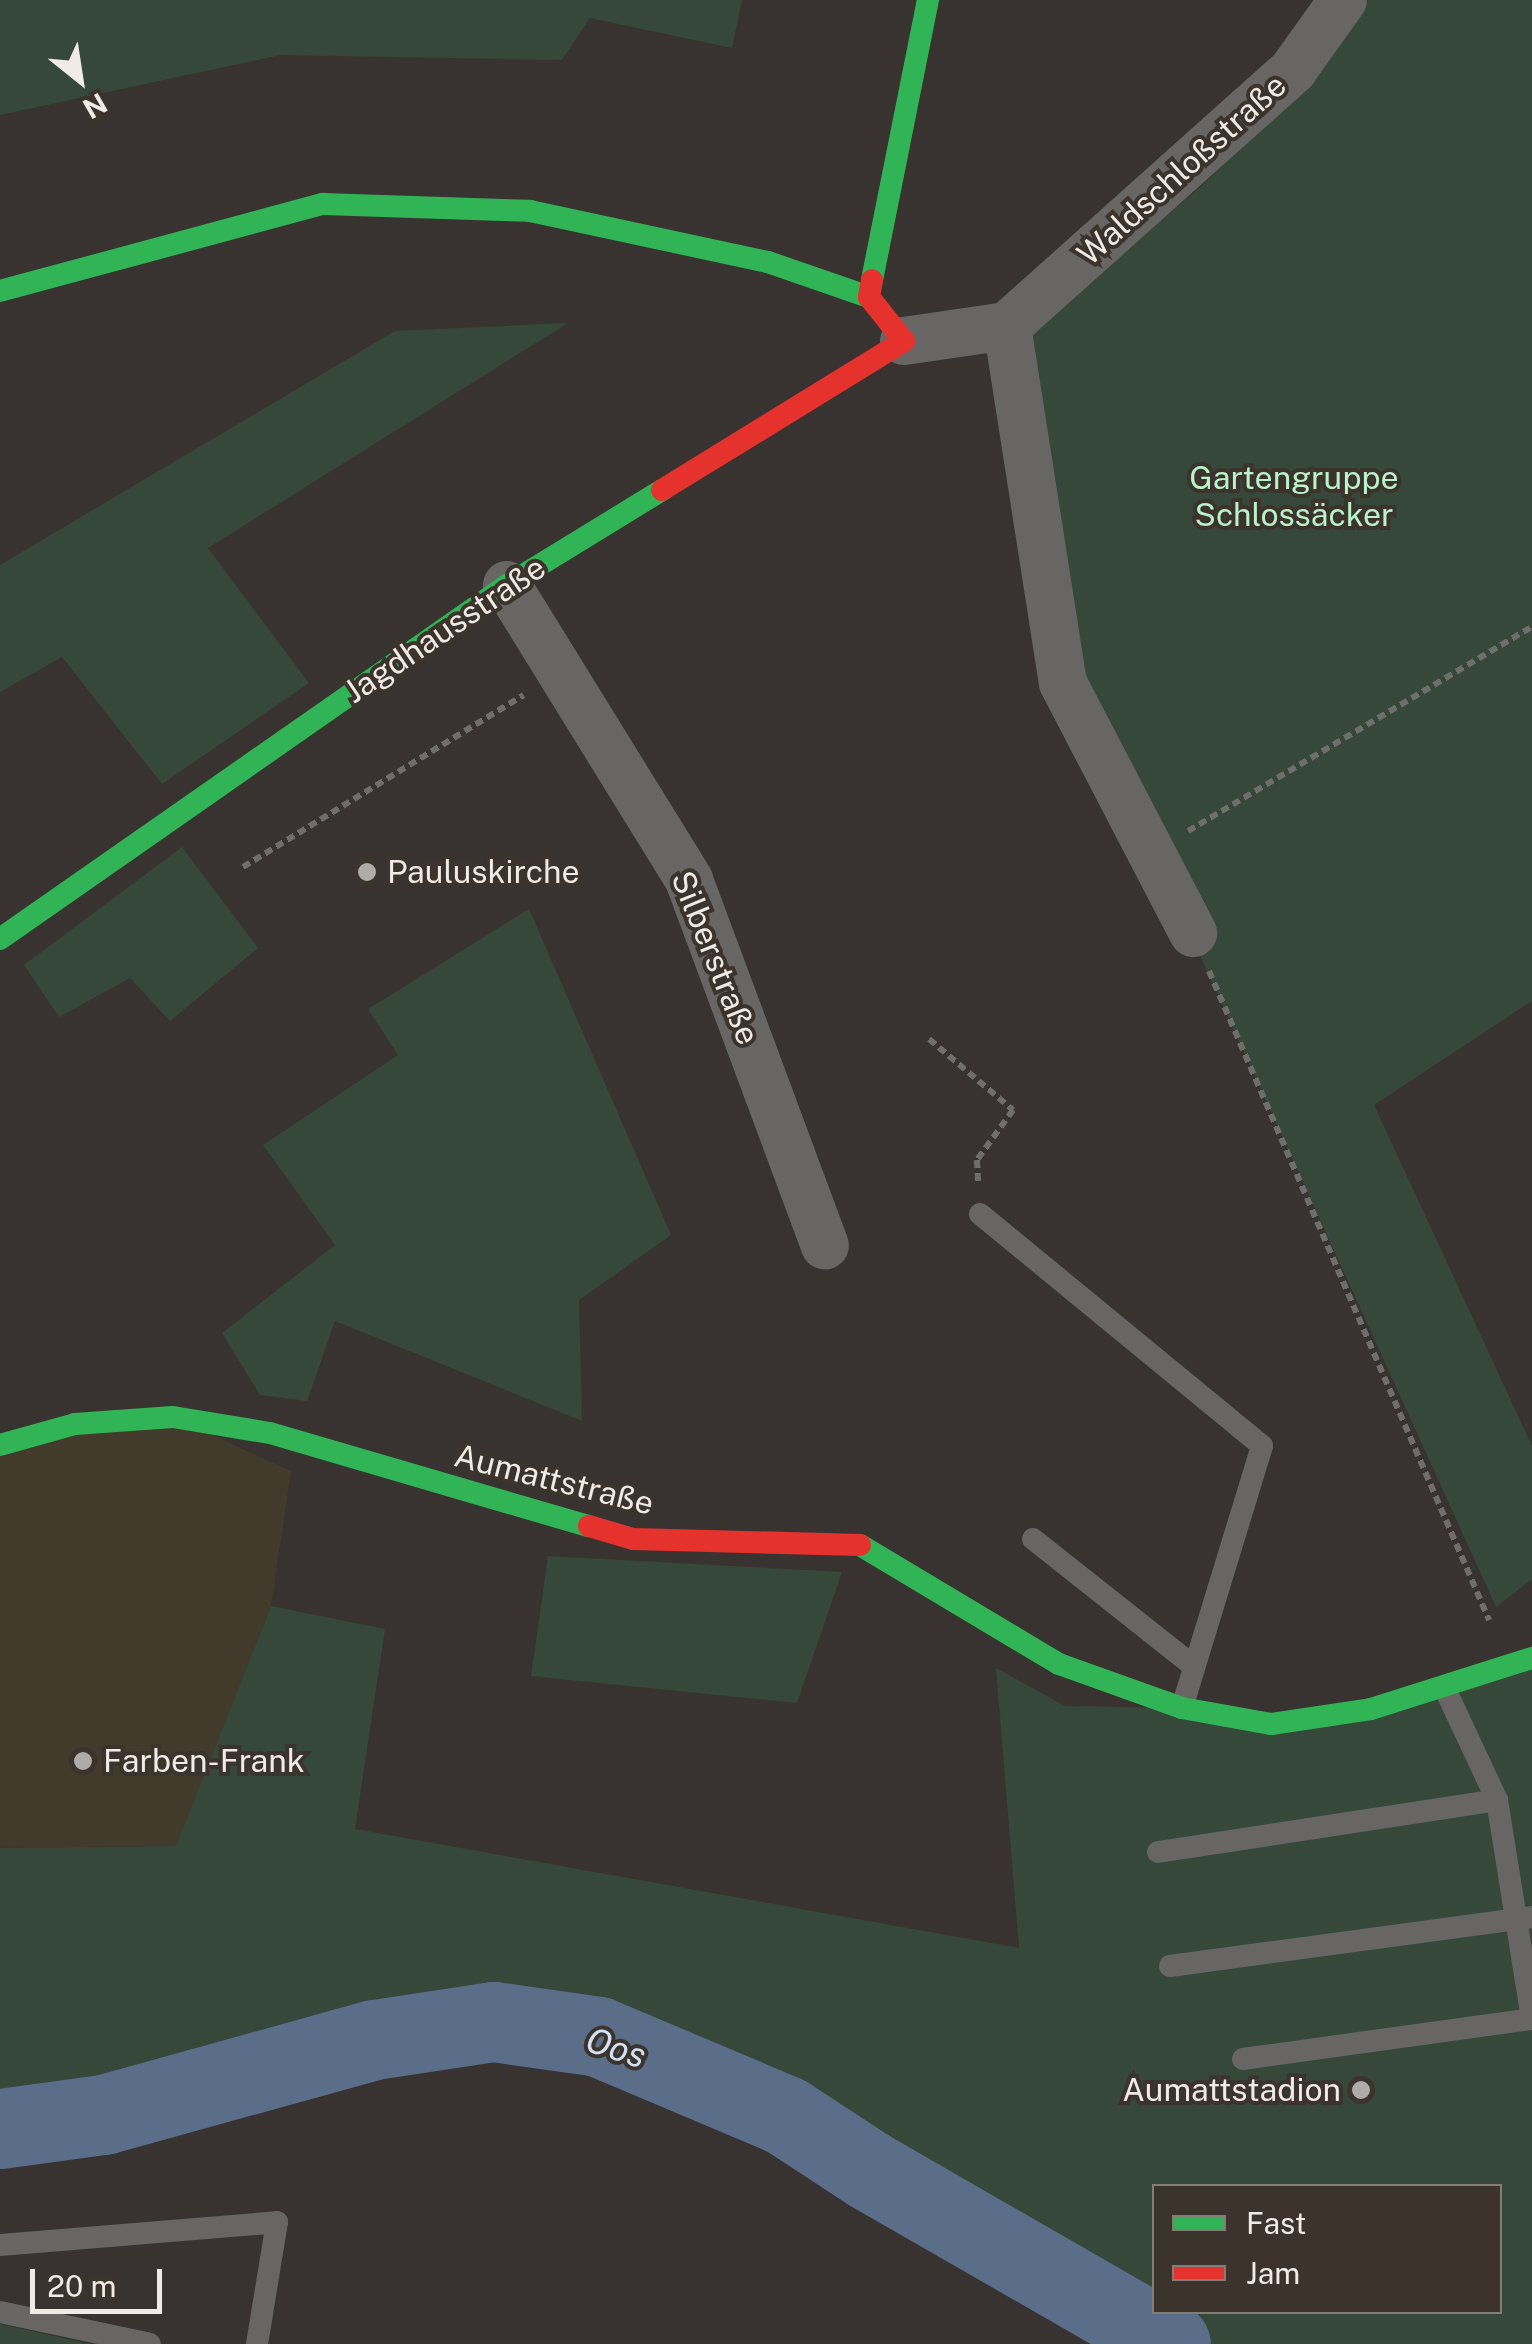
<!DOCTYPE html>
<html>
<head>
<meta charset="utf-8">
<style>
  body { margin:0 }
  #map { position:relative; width:1532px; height:2344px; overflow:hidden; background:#383330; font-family:"Public Sans",sans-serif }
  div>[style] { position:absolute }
  .industrial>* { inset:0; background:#423a2b }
  .green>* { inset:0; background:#35483a }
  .river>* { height:80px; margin:-40px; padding:0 40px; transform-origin:40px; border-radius:40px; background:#5b6e89 }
  .path>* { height:6px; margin-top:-3px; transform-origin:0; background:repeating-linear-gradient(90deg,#706e6c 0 8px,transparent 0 13px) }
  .lane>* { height:22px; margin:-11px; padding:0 11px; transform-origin:11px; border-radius:11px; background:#686565 }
  .street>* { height:48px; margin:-24px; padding:0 24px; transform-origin:24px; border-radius:24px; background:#686565 }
  .fast>* { height:22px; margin:-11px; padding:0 11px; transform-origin:11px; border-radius:11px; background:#30b455 }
  .jam>* { height:22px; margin:-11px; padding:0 11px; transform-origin:11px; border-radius:11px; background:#e5322d }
  .dots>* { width:28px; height:28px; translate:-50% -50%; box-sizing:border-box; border:5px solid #3b332c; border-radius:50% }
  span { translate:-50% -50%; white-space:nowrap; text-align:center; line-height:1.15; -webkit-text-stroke:8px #3b332c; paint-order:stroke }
  .street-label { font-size:32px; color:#f1ebe7 }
  .park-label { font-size:32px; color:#b8f3c9 }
  .poi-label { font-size:32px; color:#f1ebe7 }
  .left { translate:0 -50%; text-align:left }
  .right { translate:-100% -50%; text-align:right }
  .water-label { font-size:35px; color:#d2e2f6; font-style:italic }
  .legend { position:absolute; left:1152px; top:2184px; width:350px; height:130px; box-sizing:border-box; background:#3b332c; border:2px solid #847d77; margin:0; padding:12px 18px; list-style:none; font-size:30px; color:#f1ebe7 }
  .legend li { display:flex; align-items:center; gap:20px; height:50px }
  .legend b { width:50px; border:2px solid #847d77 }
  .north { position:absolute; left:30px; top:30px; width:100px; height:100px; -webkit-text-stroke:8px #3b332c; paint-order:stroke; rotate:150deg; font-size:28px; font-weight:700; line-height:40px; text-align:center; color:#f1ebe7 }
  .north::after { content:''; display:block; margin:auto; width:35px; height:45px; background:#f1ebe7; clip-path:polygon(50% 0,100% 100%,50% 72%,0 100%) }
  .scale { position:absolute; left:30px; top:2269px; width:132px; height:45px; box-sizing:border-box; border:5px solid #f1ebe7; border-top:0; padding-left:12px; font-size:30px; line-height:35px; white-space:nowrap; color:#f1ebe7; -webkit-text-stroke:8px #3b332c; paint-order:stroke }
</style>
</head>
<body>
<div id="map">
  <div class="industrial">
    <i style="clip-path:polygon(173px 1417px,291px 1471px,271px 1606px,177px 1846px,0 1848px,0 1445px)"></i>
  </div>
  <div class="green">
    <i style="clip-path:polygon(0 0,742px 0,732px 48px,590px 18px,562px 60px,281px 55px,0 115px)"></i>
    <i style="clip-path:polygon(1368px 0,1532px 0,1532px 1001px,1374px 1105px,1532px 1446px,1532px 1579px,1496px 1607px,1079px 689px,1031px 331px,1205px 183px,1332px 55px)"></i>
    <i style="clip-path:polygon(568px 323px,208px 548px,309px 683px,162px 784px,62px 657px,0 692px,0 565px,395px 331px)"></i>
    <i style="clip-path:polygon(182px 847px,258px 948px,170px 1021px,130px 978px,59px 1017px,24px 965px)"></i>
    <i style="clip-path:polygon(529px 909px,671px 1235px,579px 1300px,582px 1421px,335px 1321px,307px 1401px,260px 1395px,222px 1333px,335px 1245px,263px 1145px,398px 1055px,368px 1009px)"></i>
    <i style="clip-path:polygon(548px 1556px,842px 1572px,797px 1703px,531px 1676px)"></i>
    <i style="clip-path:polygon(271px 1606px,385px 1629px,355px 1829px,1019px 1948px,996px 1668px,1065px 1706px,1182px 1708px,1271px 1724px,1532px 1658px,1532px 2344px,1212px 2344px,1156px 2312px,1500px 2312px,1500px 2186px,1154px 2186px,1154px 2311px,856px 2135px,673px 2043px,475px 2000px,272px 2030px,70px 2089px,0 2098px,0 1848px,176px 1846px)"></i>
    <i style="clip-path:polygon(0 2324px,90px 2344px,0 2344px)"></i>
  </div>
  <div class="river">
    <i style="left:0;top:2129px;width:105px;rotate:-7.7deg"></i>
    <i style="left:104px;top:2115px;width:281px;rotate:-15.5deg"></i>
    <i style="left:375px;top:2040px;width:120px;rotate:-8.6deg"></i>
    <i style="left:494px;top:2022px;width:106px;rotate:8.1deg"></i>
    <i style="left:599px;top:2037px;width:203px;rotate:22.9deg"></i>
    <i style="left:786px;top:2116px;width:100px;rotate:33.2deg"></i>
    <i style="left:870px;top:2171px;width:347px;rotate:29.9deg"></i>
  </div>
  <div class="path">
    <i style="left:1188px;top:831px;width:400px;rotate:-30.7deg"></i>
    <i style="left:243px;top:867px;width:329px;rotate:-31.5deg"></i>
    <i style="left:1209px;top:971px;width:707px;rotate:66.66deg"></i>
    <i style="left:929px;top:1039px;width:110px;rotate:40.2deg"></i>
    <i style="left:1013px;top:1110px;width:62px;rotate:125.8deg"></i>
    <i style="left:977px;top:1160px;width:22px;rotate:87deg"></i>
  </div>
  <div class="lane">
    <i style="left:980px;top:1214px;width:365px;rotate:39.4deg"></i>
    <i style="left:1262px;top:1446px;width:274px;rotate:107deg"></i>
    <i style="left:1033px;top:1539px;width:204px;rotate:38.4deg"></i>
    <i style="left:1445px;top:1689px;width:123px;rotate:64.9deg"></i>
    <i style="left:1497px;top:1800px;width:222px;rotate:80.9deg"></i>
    <i style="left:1158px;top:1852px;width:343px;rotate:-8.7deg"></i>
    <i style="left:1170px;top:1966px;width:365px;rotate:-7.7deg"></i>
    <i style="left:1243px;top:2059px;width:292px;rotate:-7.9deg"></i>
    <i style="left:0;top:2245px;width:278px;rotate:-4.7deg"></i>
    <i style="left:277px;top:2222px;width:124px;rotate:99.3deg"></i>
    <i style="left:0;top:2312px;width:153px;rotate:12deg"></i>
  </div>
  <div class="street">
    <i style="left:1007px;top:326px;width:384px;rotate:-41.8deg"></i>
    <i style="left:1293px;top:70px;width:86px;rotate:-54.5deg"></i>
    <i style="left:904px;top:341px;width:104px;rotate:-8.3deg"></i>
    <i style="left:1007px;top:326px;width:361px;rotate:81.1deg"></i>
    <i style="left:1063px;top:683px;width:282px;rotate:62.5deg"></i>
    <i style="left:507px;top:585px;width:347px;rotate:58.3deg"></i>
    <i style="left:689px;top:880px;width:390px;rotate:69.6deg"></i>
  </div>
  <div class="fast">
    <i style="left:872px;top:280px;width:286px;rotate:-78.7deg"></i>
    <i style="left:0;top:291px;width:335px;rotate:-15.1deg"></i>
    <i style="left:323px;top:204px;width:207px;rotate:1.9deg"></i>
    <i style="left:530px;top:211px;width:243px;rotate:12.1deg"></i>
    <i style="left:768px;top:262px;width:107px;rotate:19.1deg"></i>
    <i style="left:0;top:939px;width:618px;rotate:-34.92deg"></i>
    <i style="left:507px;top:585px;width:182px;rotate:-31.5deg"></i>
    <i style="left:0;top:1445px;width:78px;rotate:-15.6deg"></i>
    <i style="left:75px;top:1424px;width:98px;rotate:-4.1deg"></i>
    <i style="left:173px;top:1417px;width:98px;rotate:9.4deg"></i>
    <i style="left:270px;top:1433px;width:332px;rotate:16.3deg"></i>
    <i style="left:860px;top:1545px;width:232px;rotate:30.9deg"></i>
    <i style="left:1059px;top:1664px;width:131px;rotate:19.7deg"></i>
    <i style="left:1182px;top:1708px;width:90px;rotate:10.2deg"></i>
    <i style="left:1271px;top:1724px;width:101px;rotate:-8.5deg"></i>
    <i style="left:1371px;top:1709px;width:169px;rotate:-17.6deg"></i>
  </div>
  <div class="jam">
    <i style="left:662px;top:490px;width:284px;rotate:-31.6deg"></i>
    <i style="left:904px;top:341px;width:56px;rotate:-128.5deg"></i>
    <i style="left:869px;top:297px;width:17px;rotate:-80deg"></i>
    <i style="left:589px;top:1526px;width:46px;rotate:16.5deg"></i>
    <i style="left:633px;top:1539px;width:227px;rotate:1.5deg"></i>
  </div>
  <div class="dots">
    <i style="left:367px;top:872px;background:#b0aba7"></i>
    <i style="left:83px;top:1761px;background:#b0aba7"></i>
    <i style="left:1361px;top:2090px;background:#b0aba7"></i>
  </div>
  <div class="street-label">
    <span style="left:1182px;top:170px;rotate:-42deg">Waldschloßstraße</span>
    <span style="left:445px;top:630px;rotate:-34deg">Jagdhausstraße</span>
    <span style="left:715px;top:958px;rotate:68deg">Silberstraße</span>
    <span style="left:554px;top:1480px;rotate:14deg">Aumattstraße</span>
  </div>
  <div class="park-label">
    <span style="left:1294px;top:497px">Gartengruppe<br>Schlossäcker</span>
  </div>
  <div class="poi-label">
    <span class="left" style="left:387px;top:872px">Pauluskirche</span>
    <span class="left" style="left:103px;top:1761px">Farben-Frank</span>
    <span class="right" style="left:1341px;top:2090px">Aumattstadion</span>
  </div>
  <div class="water-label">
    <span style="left:616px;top:2048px;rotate:18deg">Oos</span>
  </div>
  <ul class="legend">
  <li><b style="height:12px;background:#30b455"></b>Fast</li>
  <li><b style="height:12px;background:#e5322d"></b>Jam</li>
  </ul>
  <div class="north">N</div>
  <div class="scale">20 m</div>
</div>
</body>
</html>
